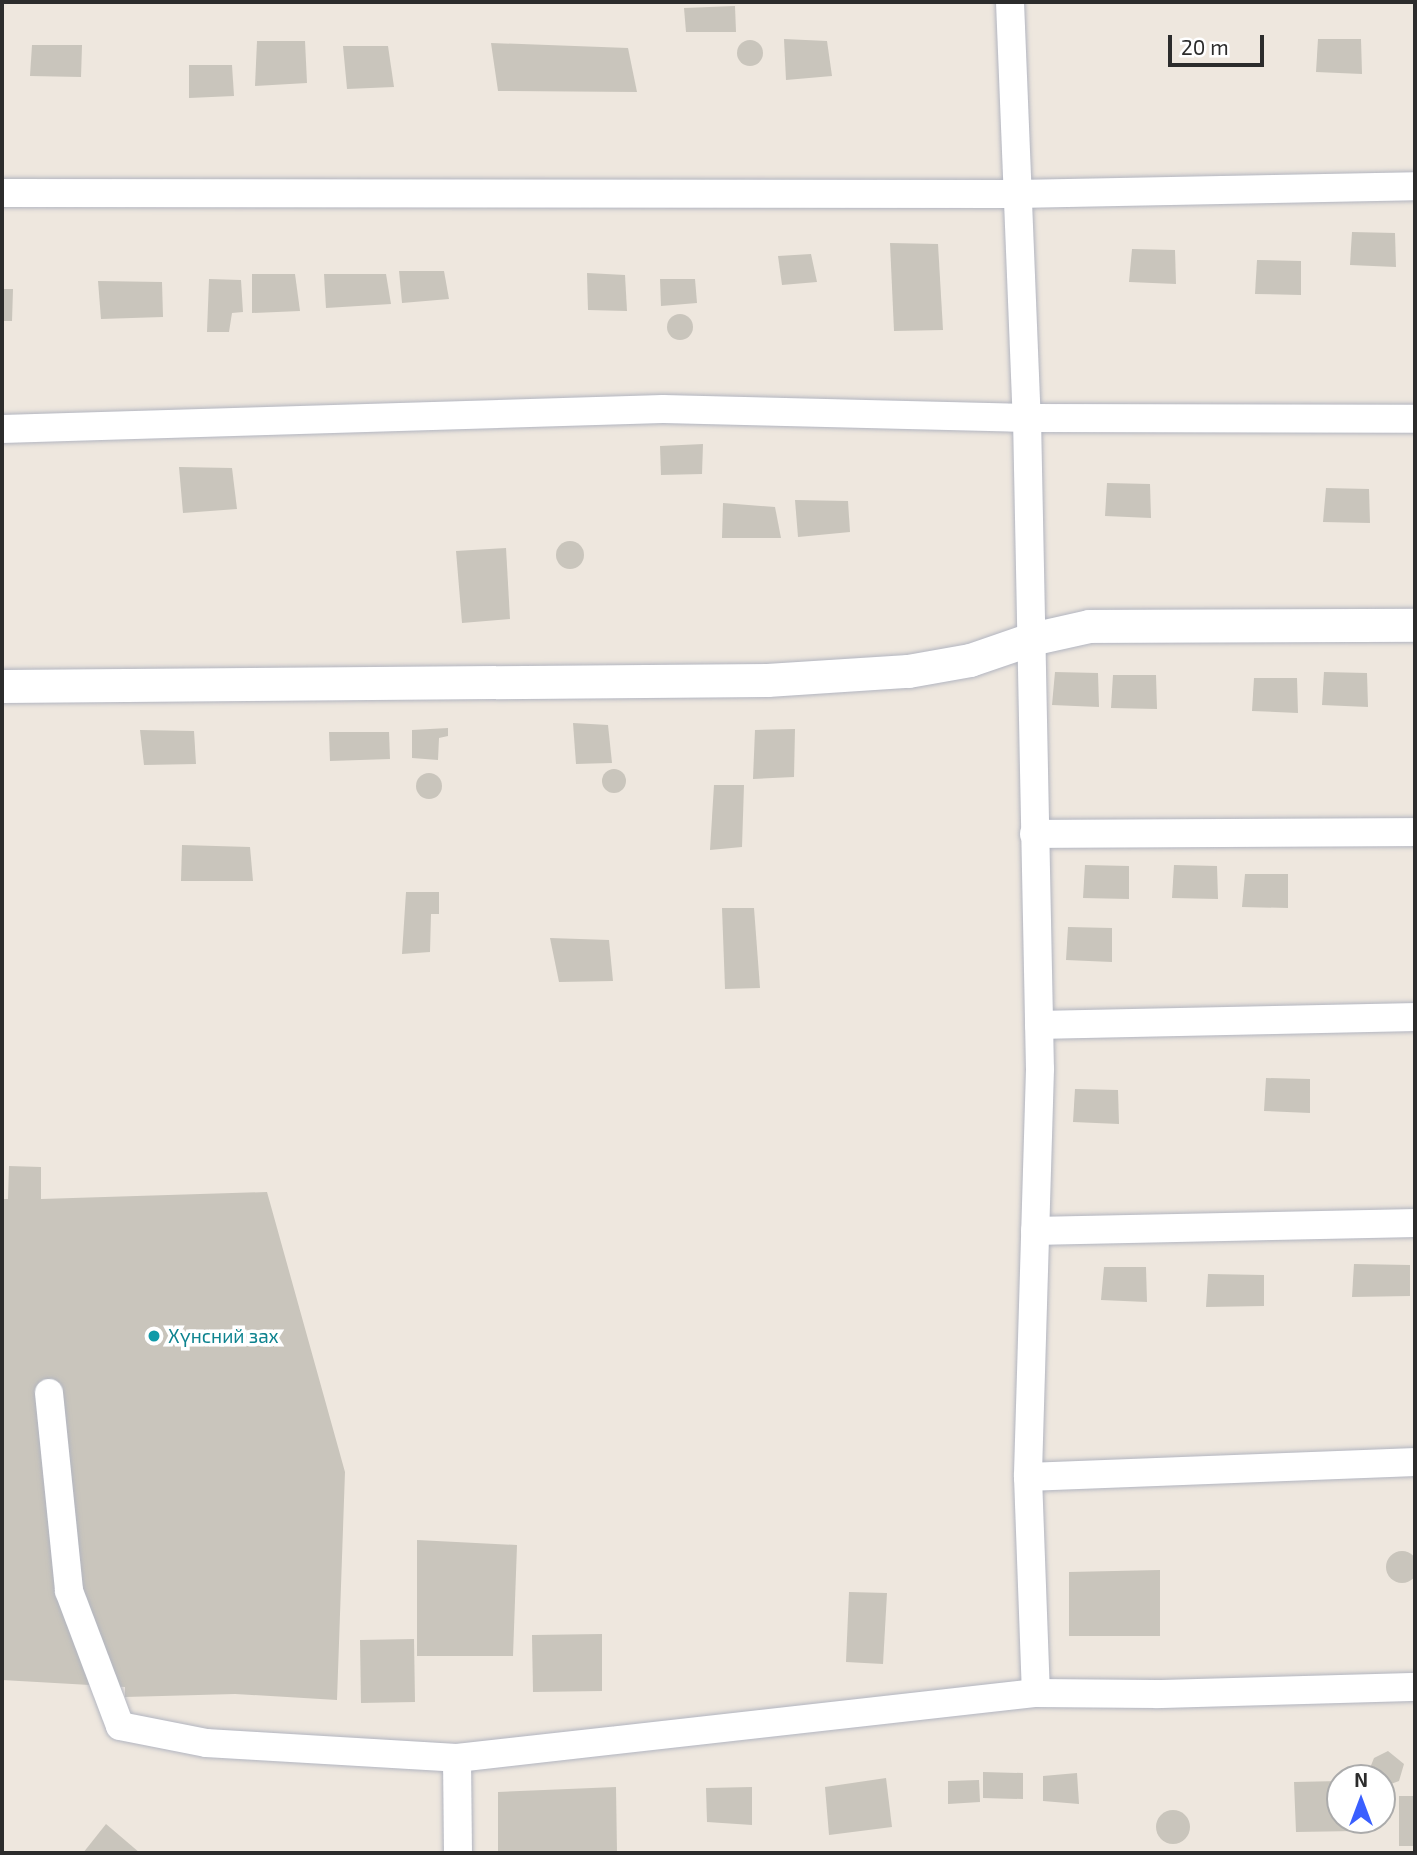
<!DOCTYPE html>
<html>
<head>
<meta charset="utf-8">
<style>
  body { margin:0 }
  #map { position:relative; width:1417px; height:1855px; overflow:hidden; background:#eee7de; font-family:"Exo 2",sans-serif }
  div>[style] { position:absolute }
  .building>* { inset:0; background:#c9c5bc }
  .round { border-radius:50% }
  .roads { filter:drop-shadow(0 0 2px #b2b5c0) drop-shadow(0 0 2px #b2b5c0) }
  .minor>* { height:28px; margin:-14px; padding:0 14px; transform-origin:14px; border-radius:14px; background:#fff }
  .tertiary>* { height:33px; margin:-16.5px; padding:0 16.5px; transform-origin:16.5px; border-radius:16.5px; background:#fff }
  .dots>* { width:19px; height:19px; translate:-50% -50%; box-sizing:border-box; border:4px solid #fff; border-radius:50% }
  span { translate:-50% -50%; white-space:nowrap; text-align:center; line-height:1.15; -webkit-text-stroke:7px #fff; paint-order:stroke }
  .culture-label { font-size:19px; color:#0d838f }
  .left { translate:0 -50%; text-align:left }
  .frame { position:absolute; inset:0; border:4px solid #2c2c2c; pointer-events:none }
  .north { position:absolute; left:1326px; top:1764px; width:70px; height:70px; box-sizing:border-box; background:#fff; border:2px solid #ababab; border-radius:50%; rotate:0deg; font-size:19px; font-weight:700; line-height:28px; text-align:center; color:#2c2c2c }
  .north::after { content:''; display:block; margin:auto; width:24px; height:32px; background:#3a5fff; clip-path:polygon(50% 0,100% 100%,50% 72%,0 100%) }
  .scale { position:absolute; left:1168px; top:35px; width:96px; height:32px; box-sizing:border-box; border:4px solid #2c2c2c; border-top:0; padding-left:9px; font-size:21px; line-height:24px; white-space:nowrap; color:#2c2c2c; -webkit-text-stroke:5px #fff; paint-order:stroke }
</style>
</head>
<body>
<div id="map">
  <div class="building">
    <i style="clip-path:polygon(735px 6px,736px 32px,686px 32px,684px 8px)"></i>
    <i style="clip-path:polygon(784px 39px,827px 41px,832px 76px,786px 80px)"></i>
    <i style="clip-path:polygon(1318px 39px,1361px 39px,1362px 74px,1316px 72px)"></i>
    <i class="round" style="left:737px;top:40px;width:26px;height:26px"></i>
    <i style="clip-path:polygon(257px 41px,305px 41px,307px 83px,255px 86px)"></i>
    <i style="clip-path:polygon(491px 43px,628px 48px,637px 92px,498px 91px)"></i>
    <i style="clip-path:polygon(32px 45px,82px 45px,81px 77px,30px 76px)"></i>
    <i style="clip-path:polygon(343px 46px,388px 46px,394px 87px,347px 89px)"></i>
    <i style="clip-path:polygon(189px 65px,232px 65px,234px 96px,189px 98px)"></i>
    <i style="clip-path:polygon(1352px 232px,1395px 233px,1396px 267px,1350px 265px)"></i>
    <i style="clip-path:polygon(890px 243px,938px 244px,943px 330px,894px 331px)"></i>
    <i style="clip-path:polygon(1132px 249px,1175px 250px,1176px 284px,1129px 282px)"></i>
    <i style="clip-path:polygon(811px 254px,817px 282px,782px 285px,778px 256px)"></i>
    <i style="clip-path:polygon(1257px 260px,1301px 261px,1301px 295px,1255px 294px)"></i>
    <i style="clip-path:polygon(399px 271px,444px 271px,449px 299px,402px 303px)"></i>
    <i style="clip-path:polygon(587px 273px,625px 275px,627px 311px,588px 310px)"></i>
    <i style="clip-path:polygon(252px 274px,295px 274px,300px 311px,252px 313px)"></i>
    <i style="clip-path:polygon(324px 274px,386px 274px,391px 304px,326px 308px)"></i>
    <i style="clip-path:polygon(209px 279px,241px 280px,243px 312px,232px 313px,229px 332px,207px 332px)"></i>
    <i style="clip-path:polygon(660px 279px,695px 279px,697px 303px,661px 306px)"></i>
    <i style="clip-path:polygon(98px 281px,162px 282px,163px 317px,101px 319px)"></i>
    <i style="clip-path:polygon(2px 289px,13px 289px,12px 321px,2px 321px)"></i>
    <i class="round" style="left:667px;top:314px;width:26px;height:26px"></i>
    <i style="clip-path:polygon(703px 444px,702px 474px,661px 475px,660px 446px)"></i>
    <i style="clip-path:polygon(179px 467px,232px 468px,237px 509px,183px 513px)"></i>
    <i style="clip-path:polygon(1107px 483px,1150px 484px,1151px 518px,1105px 516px)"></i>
    <i style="clip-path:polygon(1326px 488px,1369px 489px,1370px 523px,1323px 522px)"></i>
    <i style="clip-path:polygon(795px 500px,848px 501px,850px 532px,798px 537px)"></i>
    <i style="clip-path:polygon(723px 503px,775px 507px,781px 538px,722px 538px)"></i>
    <i class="round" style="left:556px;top:541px;width:28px;height:28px"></i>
    <i style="clip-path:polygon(506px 548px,510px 619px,462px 623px,456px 551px)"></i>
    <i style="clip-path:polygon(1055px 672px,1098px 673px,1099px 707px,1052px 705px)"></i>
    <i style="clip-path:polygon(1324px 672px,1367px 673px,1368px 707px,1322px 705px)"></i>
    <i style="clip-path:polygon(1113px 675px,1156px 675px,1157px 709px,1111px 708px)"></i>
    <i style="clip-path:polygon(1254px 678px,1297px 678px,1298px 713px,1252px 711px)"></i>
    <i style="clip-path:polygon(573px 723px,608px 725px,612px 763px,576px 764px)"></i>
    <i style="clip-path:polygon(448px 728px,448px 736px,439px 738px,438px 760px,412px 758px,412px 730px)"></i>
    <i style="clip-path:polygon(795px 729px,794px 777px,753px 779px,755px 730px)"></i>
    <i style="clip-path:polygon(140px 730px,194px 731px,196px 764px,144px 765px)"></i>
    <i style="clip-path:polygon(329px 732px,389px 732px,390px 759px,330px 761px)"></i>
    <i class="round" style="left:602px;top:769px;width:24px;height:24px"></i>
    <i class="round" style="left:416px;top:773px;width:26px;height:26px"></i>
    <i style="clip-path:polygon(714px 785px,744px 785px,742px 847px,710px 850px)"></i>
    <i style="clip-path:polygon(182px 845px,250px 847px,253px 881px,181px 881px)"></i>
    <i style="clip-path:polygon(1085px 865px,1129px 866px,1129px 899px,1083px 898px)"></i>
    <i style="clip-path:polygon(1174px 865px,1217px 866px,1218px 899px,1172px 898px)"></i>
    <i style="clip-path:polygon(1245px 874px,1288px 874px,1288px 908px,1242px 907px)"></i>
    <i style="clip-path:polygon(406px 892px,439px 892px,439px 914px,431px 914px,430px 952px,402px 954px)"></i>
    <i style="clip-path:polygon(722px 908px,754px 908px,760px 988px,725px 989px)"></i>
    <i style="clip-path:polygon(1068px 927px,1112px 928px,1112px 962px,1066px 960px)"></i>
    <i style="clip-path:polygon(550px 938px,609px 940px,613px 981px,559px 982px)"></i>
    <i style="clip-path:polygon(1266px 1078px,1310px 1079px,1310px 1113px,1264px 1111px)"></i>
    <i style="clip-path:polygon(1075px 1089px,1118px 1090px,1119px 1124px,1073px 1122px)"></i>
    <i style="clip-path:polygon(9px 1166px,41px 1167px,41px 1199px,267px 1192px,345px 1472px,337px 1700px,235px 1694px,125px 1697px,125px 1687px,2px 1680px,2px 1199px,8px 1199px)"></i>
    <i style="clip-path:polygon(1354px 1264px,1410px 1265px,1410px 1296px,1352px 1297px)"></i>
    <i style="clip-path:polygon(1104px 1267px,1146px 1267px,1147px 1302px,1101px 1300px)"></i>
    <i style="clip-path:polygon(1208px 1274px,1264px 1275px,1264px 1306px,1206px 1307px)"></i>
    <i style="clip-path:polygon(417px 1540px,517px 1545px,513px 1656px,417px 1656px)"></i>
    <i class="round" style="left:1386px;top:1551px;width:32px;height:32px"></i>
    <i style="clip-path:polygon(1160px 1570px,1160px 1636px,1069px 1636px,1069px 1572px)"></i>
    <i style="clip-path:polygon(849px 1592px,887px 1593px,883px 1664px,846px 1662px)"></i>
    <i style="clip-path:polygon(602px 1634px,602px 1691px,533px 1692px,532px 1635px)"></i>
    <i style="clip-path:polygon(414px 1639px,415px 1702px,361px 1703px,360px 1640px)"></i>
    <i style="clip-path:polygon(1388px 1751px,1404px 1764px,1399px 1781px,1388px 1785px,1382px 1784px,1382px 1778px,1373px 1778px,1370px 1768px,1374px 1758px)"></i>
    <i style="clip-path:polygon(983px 1772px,1023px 1773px,1023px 1799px,983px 1798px)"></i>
    <i style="clip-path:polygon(1077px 1773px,1079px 1804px,1043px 1801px,1043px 1776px)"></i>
    <i style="clip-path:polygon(886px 1778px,892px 1827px,829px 1835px,825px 1787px)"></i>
    <i style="clip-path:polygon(979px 1780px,980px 1802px,948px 1804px,948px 1781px)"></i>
    <i style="clip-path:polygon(1340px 1781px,1340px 1820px,1356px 1820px,1356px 1831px,1296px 1832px,1294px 1782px)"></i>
    <i style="clip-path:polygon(616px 1787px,617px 1853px,498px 1853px,498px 1792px)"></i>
    <i style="clip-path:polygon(752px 1787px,752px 1825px,707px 1822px,706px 1788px)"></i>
    <i style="clip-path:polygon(1399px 1796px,1415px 1796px,1415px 1846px,1399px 1846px)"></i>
    <i class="round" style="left:1156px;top:1810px;width:34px;height:34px"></i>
    <i style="clip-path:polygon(106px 1824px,140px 1853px,83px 1853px)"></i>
  </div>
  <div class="roads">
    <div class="minor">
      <i style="left:1010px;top:2px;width:416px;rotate:87.7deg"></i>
      <i style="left:1027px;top:418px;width:651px;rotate:88.86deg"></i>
      <i style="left:1040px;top:1069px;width:408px;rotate:91.7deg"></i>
      <i style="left:1028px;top:1477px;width:216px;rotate:87.9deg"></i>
      <i style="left:2px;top:193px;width:1014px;rotate:0.06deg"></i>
      <i style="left:1016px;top:194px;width:399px;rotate:-1.1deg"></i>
      <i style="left:2px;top:429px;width:661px;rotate:-1.73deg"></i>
      <i style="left:663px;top:409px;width:364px;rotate:1.4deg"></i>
      <i style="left:1027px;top:418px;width:388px;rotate:0.1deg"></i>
      <i style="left:1034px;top:834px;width:381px;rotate:-0.3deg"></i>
      <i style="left:1039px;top:1025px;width:376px;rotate:-1.2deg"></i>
      <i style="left:1035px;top:1231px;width:380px;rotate:-1.2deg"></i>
      <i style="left:49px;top:1393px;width:199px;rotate:84.2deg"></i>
      <i style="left:69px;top:1591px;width:144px;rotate:69.3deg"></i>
      <i style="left:120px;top:1726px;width:88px;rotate:11.2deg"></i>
      <i style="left:206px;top:1743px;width:251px;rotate:3.4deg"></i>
      <i style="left:457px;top:1758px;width:583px;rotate:-6.41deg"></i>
      <i style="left:1036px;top:1693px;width:122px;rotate:0.5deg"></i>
      <i style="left:1158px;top:1694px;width:257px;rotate:-1.6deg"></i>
      <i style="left:1028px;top:1477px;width:387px;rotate:-2.2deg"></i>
      <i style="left:457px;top:1758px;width:95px;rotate:89.4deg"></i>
    </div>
    <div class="tertiary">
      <i style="left:2px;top:686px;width:765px;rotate:-0.45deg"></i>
      <i style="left:767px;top:680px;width:141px;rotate:-3.7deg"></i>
      <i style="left:908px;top:671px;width:63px;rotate:-10.1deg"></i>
      <i style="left:970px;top:660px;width:65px;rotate:-19deg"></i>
      <i style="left:1031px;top:639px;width:59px;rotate:-12.6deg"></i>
      <i style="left:1089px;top:626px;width:326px;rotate:-0.2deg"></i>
    </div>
  </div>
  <div class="dots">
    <i style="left:154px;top:1336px;background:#0f9aa8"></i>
  </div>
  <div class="culture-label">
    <span class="left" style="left:168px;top:1336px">Хүнсний зах</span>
  </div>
  <div class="frame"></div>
  <div class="north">N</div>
  <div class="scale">20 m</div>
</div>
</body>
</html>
